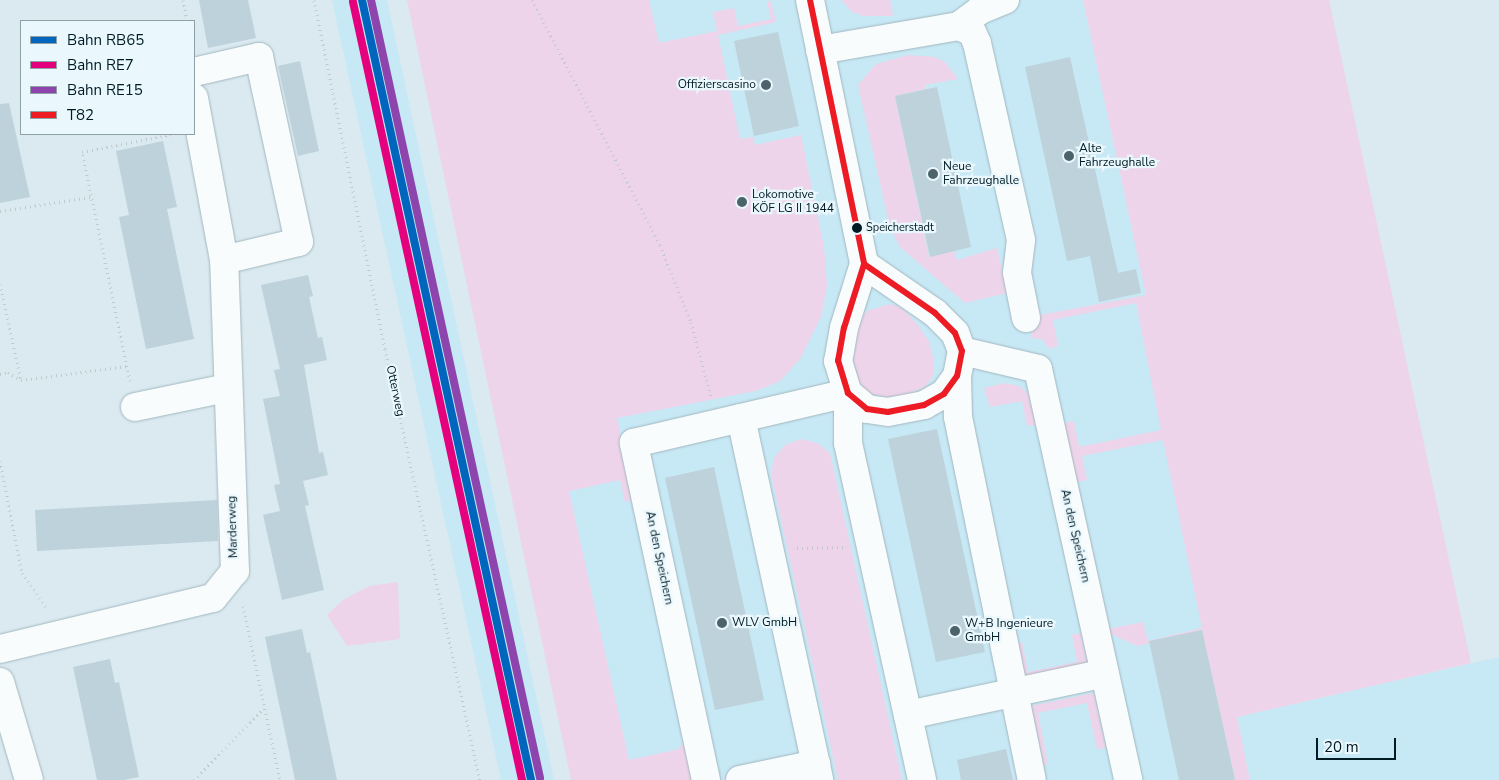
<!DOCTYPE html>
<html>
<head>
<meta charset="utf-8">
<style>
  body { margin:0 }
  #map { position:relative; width:1499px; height:780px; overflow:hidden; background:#daeaf0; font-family:"Nunito Sans",sans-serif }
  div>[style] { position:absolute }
  .built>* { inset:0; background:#c7e8f5 }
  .green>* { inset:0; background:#eed4ea }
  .building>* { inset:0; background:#bdd2da }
  .path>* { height:3px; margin-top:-1.5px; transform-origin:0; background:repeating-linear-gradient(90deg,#c2c9cb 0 1px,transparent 0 5px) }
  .roads { filter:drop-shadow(0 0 1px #a2b7be) drop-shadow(0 0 1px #a2b7be) }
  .minor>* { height:28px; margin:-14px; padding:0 14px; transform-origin:14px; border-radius:14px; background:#f9fcfd }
  .bus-1>* { height:6px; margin:-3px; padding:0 3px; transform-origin:3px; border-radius:3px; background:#ed1c24 }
  .rail-1>* { height:8px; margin:-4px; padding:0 4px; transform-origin:4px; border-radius:4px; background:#0065bd }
  .rail-2>* { height:8px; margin:-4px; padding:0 4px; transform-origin:4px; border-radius:4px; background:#e5007d }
  .rail-3>* { height:8px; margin:-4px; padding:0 4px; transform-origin:4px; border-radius:4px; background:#8e44ad }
  .dots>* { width:14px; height:14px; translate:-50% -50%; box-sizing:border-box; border:2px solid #eaf8fd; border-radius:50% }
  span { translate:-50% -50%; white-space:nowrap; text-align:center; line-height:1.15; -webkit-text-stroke:4.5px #eaf8fd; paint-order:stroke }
  .bus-label { font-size:11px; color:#001b24 }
  .left { translate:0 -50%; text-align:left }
  .poi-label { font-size:12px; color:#001b24 }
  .right { translate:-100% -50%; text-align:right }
  .street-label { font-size:12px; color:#001b24 }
  .legend { position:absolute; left:20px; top:20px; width:175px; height:115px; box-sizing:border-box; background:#eaf8fd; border:1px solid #8ca0a6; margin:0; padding:6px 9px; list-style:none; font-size:15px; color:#001b24 }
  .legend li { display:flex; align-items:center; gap:10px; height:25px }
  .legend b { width:25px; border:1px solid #8ca0a6 }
  .scale { position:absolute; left:1316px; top:738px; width:80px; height:22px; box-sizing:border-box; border:2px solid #001b24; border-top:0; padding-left:6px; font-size:15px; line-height:18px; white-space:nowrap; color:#001b24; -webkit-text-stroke:4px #eaf8fd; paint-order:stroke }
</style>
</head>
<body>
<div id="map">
  <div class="built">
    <i style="clip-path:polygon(332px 0,387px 0,554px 780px,501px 780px)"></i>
    <i style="clip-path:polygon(433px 0,1083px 0,1237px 717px,1499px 657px,1499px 780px,600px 780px)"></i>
  </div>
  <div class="green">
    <i style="clip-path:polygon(407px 0,649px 0,659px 43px,717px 31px,713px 12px,734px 8px,738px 26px,771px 19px,767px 2px,771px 1px,776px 22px,718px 35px,740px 139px,753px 137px,755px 145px,801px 135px,824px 247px,827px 286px,821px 317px,800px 359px,780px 381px,756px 391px,617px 418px,634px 500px,625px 502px,620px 480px,569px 491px,629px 760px,679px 749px,679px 746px,688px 744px,696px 780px,571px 780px)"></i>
    <i style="clip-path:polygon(841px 0,890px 0,893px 16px,863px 16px,851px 11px)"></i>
    <i style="clip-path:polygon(1083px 0,1329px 0,1471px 663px,1237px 717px,1250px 780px,1235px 780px,1202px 630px,1137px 646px,1109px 633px,1108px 629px,1143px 622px,1148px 641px,1202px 628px,1163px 440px,1082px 456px,1087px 480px,1077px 482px,1064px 423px,1074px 421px,1079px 447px,1161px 430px,1136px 303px,1053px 320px,1058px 346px,1049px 349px,1042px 339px,1030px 338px,1040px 315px,1146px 295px)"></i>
    <i style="clip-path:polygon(908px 55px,935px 57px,945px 62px,958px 79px,925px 85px,925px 89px,895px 96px,929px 257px,954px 251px,957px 260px,997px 248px,1007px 293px,965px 303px,900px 247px,890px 228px,858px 85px,876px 64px)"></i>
    <i style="clip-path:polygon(890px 304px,902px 308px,918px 325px,929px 342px,933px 357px,933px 376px,925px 387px,895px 399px,868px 393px,856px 378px,852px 361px,856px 325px,867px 311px)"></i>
    <i style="clip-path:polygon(1004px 383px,1019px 386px,1029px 394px,1036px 425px,1027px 426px,1022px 401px,990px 407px,984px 388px)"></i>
    <i style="clip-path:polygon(801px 439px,817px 443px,830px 453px,902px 780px,838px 780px,771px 474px,774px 458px,785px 445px)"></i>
    <i style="clip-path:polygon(398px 582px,400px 639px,347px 646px,327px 615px,343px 600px,369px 586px)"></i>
    <i style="clip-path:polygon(1081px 633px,1088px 667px,1026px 680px,1018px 643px,1022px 642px,1028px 672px,1077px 662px,1072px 635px)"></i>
    <i style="clip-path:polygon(1094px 693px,1106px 748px,1097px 749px,1087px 703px,1038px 713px,1048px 764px,1044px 765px,1031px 706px)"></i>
  </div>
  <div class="building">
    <i style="clip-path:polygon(199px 0,248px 0,256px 38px,208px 48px)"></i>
    <i style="clip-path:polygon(778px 32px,799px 126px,754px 136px,734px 41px)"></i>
    <i style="clip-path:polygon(1070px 57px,1118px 273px,1136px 269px,1141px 293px,1099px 302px,1090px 256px,1067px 261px,1025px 67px)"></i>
    <i style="clip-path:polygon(300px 61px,319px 151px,298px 156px,278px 66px)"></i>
    <i style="clip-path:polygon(937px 87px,971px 247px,930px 257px,895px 96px)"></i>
    <i style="clip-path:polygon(9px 103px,30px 197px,0 203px,0 104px)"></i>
    <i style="clip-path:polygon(163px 141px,177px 207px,167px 209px,194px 339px,146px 349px,119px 217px,129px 215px,116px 151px)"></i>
    <i style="clip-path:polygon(308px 275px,313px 296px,309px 297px,318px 338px,322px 337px,327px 360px,304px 365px,319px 453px,323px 452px,328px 475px,303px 481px,309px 505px,305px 506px,324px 590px,282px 600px,263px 515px,280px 511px,274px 485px,280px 484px,263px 399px,280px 396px,274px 370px,280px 369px,261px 285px)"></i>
    <i style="clip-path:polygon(937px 429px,985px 652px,936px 662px,888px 439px)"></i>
    <i style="clip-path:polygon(714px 467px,764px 700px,715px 710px,665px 478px)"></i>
    <i style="clip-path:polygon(217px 500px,218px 541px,37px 551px,35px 510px)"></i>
    <i style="clip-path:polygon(302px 629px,307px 653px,310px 652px,337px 780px,295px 780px,265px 637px)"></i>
    <i style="clip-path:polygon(1202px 630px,1235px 780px,1179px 780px,1149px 641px)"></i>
    <i style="clip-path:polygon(110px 659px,115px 683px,119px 682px,139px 777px,124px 780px,97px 780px,73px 667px)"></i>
    <i style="clip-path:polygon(1006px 749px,1013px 780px,961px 780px,957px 760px)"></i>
  </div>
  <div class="path">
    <i style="left:183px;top:0;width:21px;rotate:79deg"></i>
    <i style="left:314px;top:0;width:356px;rotate:78.5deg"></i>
    <i style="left:385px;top:349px;width:441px;rotate:77.6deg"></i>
    <i style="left:532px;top:0;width:276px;rotate:62.4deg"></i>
    <i style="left:660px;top:245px;width:83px;rotate:68.1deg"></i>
    <i style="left:691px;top:322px;width:78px;rotate:75.1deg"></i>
    <i style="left:0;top:211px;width:92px;rotate:-8.7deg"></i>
    <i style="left:0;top:284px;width:98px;rotate:77.7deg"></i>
    <i style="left:0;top:374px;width:8px;rotate:-14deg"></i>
    <i style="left:8px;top:372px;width:15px;rotate:32deg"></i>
    <i style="left:21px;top:380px;width:107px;rotate:-7.5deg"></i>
    <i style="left:130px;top:381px;width:234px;rotate:-101.8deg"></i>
    <i style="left:82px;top:152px;width:93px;rotate:-11.2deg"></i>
    <i style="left:0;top:461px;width:114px;rotate:78.9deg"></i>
    <i style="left:22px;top:573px;width:45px;rotate:54.9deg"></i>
    <i style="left:797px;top:548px;width:47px;rotate:-1.2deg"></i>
    <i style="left:243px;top:606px;width:178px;rotate:78deg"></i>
    <i style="left:194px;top:780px;width:100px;rotate:-45.8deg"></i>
  </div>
  <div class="roads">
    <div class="minor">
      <i style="left:810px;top:0;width:269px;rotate:78.4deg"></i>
      <i style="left:864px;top:264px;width:67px;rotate:107.4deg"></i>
      <i style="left:844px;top:328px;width:34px;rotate:100deg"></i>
      <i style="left:838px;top:361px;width:34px;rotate:73deg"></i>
      <i style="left:848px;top:393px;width:25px;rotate:40deg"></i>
      <i style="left:867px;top:409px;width:21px;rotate:8deg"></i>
      <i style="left:888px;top:412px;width:37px;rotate:-11deg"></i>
      <i style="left:924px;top:405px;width:23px;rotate:-29deg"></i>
      <i style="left:944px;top:394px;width:22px;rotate:-54deg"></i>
      <i style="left:957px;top:376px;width:25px;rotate:-79deg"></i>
      <i style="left:962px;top:351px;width:19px;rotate:-111deg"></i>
      <i style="left:955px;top:333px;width:28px;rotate:-135deg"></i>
      <i style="left:935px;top:313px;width:86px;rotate:-145.4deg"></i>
      <i style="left:959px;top:26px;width:26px;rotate:-37deg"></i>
      <i style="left:980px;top:10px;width:27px;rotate:-22deg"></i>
      <i style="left:820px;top:50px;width:141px;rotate:-9.8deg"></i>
      <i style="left:959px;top:26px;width:14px;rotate:25deg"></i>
      <i style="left:972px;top:32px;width:12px;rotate:66deg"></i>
      <i style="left:977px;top:43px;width:202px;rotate:77.4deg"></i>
      <i style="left:1021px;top:240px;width:33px;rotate:97deg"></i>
      <i style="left:1017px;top:273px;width:46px;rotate:78.7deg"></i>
      <i style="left:194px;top:72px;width:67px;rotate:-13deg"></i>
      <i style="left:259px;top:57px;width:189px;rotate:77.8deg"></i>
      <i style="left:299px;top:242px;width:77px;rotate:166.5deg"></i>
      <i style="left:962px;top:351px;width:78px;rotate:13.3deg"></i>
      <i style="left:1038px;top:369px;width:421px;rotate:77.6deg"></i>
      <i style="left:957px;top:376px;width:41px;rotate:88.6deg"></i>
      <i style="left:958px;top:417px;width:370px;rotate:78.5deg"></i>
      <i style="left:135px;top:407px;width:94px;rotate:-11.7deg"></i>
      <i style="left:741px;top:418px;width:370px;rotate:77.8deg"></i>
      <i style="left:0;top:649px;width:219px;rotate:-13.5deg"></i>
      <i style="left:213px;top:598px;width:35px;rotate:-51deg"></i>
      <i style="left:235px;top:571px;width:311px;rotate:-92deg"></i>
      <i style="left:224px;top:260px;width:165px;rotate:-100.5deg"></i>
      <i style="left:0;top:682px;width:102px;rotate:73.5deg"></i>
      <i style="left:908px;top:715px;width:201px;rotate:-12deg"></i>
      <i style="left:706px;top:780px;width:345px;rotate:-102.1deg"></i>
      <i style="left:634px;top:443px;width:220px;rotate:-13.2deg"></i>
      <i style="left:848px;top:393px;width:50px;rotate:90deg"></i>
      <i style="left:848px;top:443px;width:345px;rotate:77.6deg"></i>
      <i style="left:740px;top:780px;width:78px;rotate:-11.9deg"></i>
    </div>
  </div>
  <div class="bus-1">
    <i style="left:810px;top:0;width:269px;rotate:78.4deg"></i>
    <i style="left:864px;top:264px;width:86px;rotate:34.6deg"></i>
    <i style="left:935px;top:313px;width:28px;rotate:45deg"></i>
    <i style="left:955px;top:333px;width:19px;rotate:69deg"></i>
    <i style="left:962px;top:351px;width:25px;rotate:101deg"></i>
    <i style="left:957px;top:376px;width:22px;rotate:126deg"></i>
    <i style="left:944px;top:394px;width:23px;rotate:151deg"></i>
    <i style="left:924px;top:405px;width:37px;rotate:169deg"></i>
    <i style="left:888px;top:412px;width:21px;rotate:-172deg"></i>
    <i style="left:867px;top:409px;width:25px;rotate:-140deg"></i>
    <i style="left:848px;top:393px;width:34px;rotate:-107deg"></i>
    <i style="left:838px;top:361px;width:34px;rotate:-80deg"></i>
    <i style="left:844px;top:328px;width:67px;rotate:-72.6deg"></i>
  </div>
  <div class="rail-1">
    <i style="left:362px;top:0;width:798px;rotate:77.77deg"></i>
  </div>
  <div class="rail-2">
    <i style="left:353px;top:2px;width:796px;rotate:77.74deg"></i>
  </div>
  <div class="rail-3">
    <i style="left:371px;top:0;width:796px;rotate:77.74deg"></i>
  </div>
  <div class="dots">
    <i style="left:766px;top:85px;background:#4c636b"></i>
    <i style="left:1069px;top:156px;background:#4c636b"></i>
    <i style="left:933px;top:174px;background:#4c636b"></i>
    <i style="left:742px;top:202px;background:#4c636b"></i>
    <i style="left:857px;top:228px;background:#001b24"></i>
    <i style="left:722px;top:623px;background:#4c636b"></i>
    <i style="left:955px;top:631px;background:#4c636b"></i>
  </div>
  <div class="bus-label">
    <span class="left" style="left:866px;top:228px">Speicherstadt</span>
  </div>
  <div class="poi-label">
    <span class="right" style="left:756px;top:85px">Offizierscasino</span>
    <span class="left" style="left:1079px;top:156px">Alte<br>Fahrzeughalle</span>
    <span class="left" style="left:943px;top:174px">Neue<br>Fahrzeughalle</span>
    <span class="left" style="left:752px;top:202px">Lokomotive<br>KÖF LG II 1944</span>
    <span class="left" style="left:732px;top:623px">WLV GmbH</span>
    <span class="left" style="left:965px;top:631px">W+B Ingenieure<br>GmbH</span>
  </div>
  <div class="street-label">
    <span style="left:395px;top:391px;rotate:78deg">Otterweg</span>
    <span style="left:233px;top:527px;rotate:-92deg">Marderweg</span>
    <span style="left:1075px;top:536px;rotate:77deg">An den Speichern</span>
    <span style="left:659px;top:558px;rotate:78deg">An den Speichern</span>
  </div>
  <ul class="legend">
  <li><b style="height:6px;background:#0065bd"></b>Bahn RB65</li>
  <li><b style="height:6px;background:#e5007d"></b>Bahn RE7</li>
  <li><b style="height:6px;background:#8e44ad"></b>Bahn RE15</li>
  <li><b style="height:6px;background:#ed1c24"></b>T82</li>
  </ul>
  <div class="scale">20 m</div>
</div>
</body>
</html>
